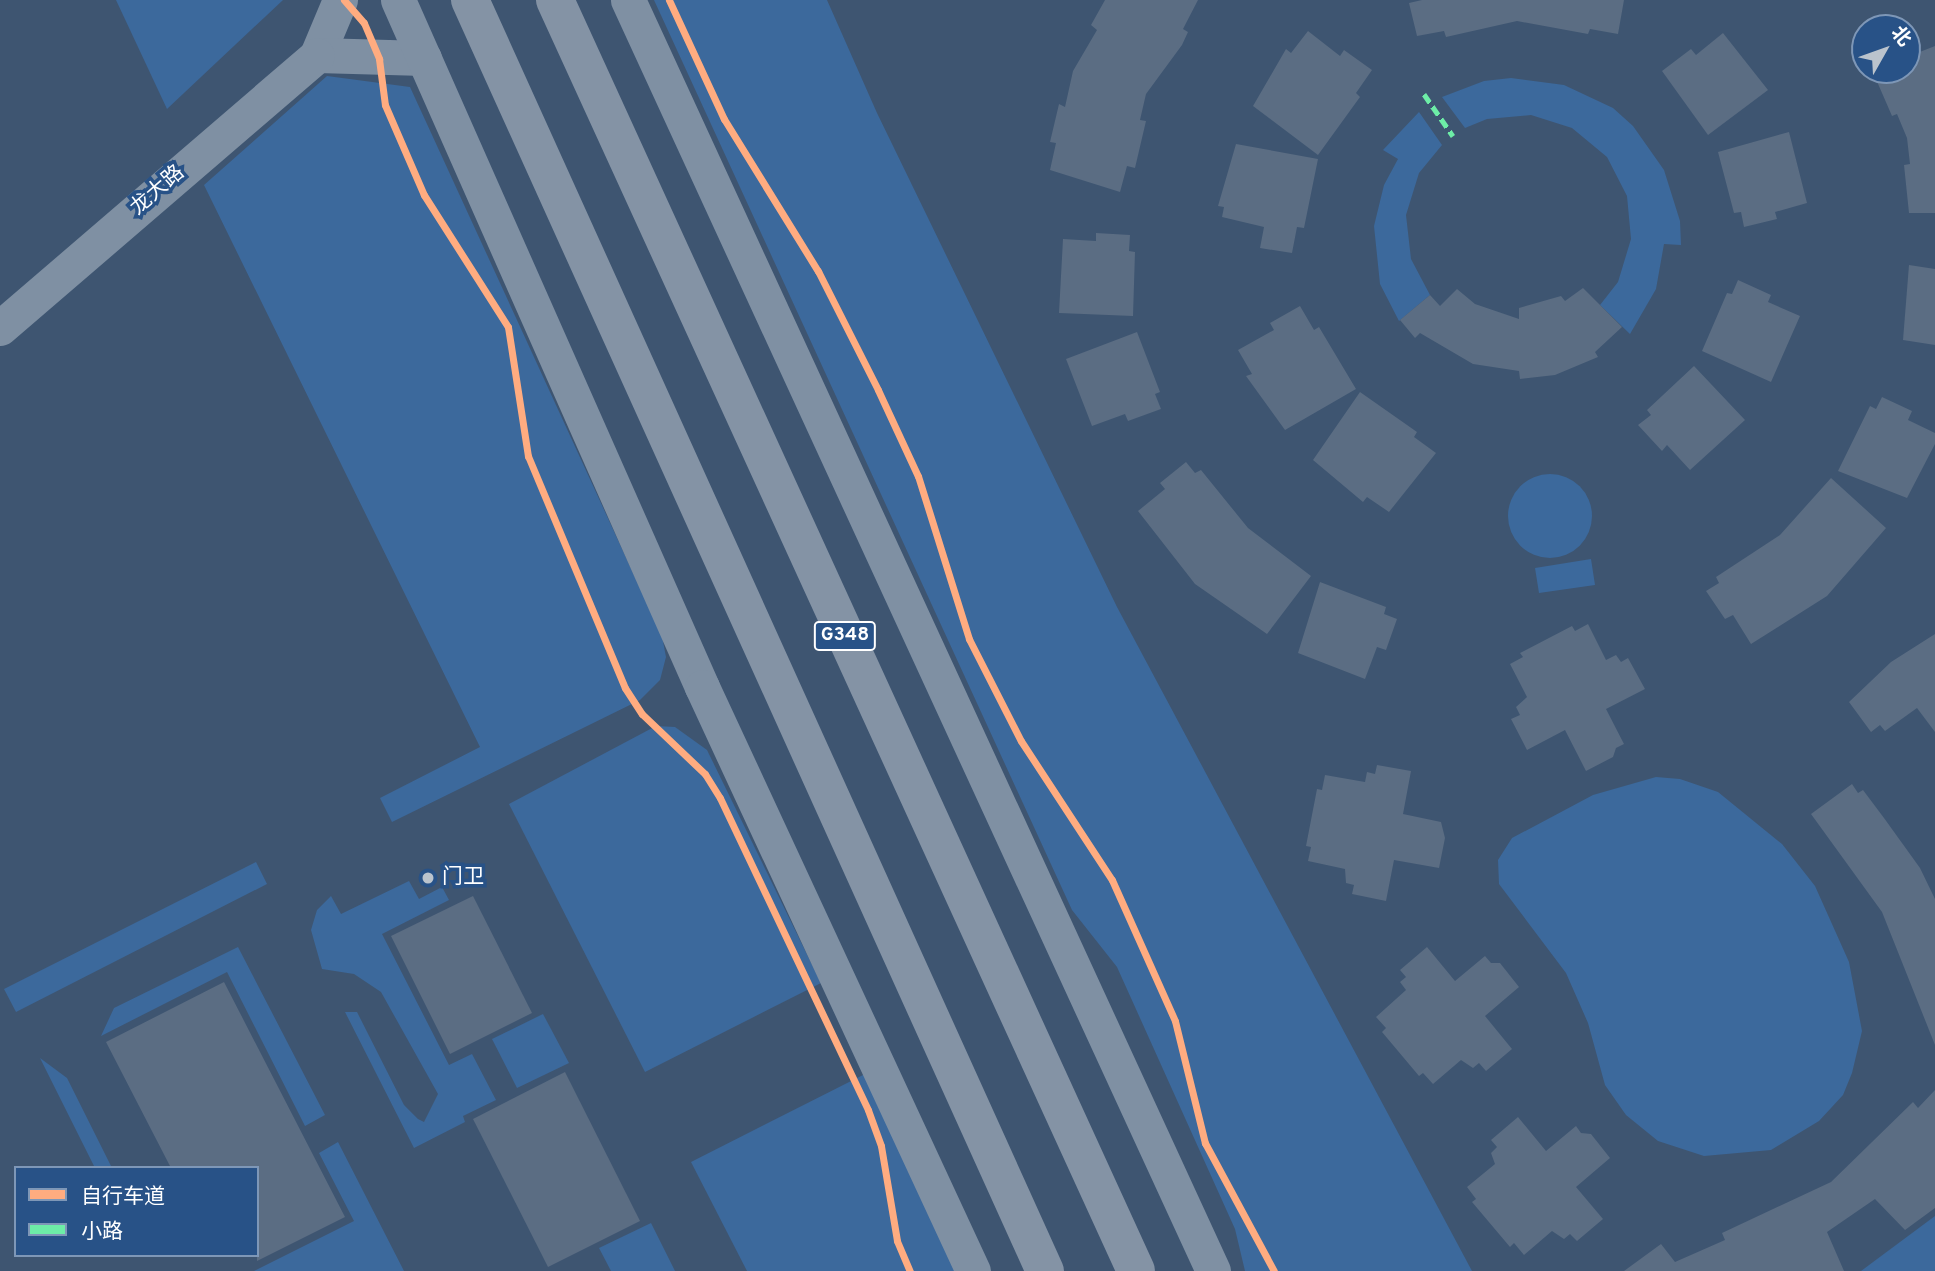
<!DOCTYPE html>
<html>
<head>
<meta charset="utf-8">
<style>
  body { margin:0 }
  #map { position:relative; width:1935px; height:1271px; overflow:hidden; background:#3e5571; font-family:Overpass,"Noto Sans SC",sans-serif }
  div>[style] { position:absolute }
  .green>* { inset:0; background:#3c699c }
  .round { border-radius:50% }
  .building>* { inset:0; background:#5b6d83 }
  .secondary>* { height:35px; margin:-17.5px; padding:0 17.5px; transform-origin:17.5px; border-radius:17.5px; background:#7f90a3 }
  .highway>* { height:38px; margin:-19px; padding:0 19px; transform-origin:19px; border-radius:19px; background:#8493a5 }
  .quiet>* { height:5px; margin-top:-2.5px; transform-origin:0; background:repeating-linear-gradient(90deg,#6deda7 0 10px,transparent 0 15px) }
  .cycleway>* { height:7px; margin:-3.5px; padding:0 3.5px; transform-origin:3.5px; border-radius:3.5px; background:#ffac80 }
  .dots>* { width:19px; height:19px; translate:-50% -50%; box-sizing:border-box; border:4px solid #285287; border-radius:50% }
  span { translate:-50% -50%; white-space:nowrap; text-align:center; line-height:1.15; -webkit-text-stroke:7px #285287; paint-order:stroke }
  .shield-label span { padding:2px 5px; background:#285287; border:2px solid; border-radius:5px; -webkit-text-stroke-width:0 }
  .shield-label { font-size:19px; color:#fff; font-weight:700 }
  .street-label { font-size:21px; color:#fff }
  .poi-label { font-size:21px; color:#fff }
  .left { translate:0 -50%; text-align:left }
  .legend { position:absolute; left:14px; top:1166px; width:245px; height:91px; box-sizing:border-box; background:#285287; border:2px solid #7e97b7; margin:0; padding:9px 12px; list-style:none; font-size:21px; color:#fff }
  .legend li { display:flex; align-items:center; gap:14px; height:35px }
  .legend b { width:35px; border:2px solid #7e97b7 }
  .north { position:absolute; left:1851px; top:14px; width:70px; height:70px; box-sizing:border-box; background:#285287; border:2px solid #7e97b7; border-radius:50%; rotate:50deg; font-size:19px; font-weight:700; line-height:28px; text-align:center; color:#fff }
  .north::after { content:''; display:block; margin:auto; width:24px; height:32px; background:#bbc4cd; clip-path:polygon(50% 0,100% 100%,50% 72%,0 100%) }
</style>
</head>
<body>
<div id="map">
  <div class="green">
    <i style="clip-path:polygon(116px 0,283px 0,167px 109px)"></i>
    <i style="clip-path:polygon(654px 0,827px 0,877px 113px,1117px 607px,1472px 1271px,1245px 1271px,1235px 1229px,1117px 967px,1072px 910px)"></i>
    <i style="clip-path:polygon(327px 76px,410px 87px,662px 636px,666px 657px,660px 680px,640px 700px,392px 822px,380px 798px,480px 747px,204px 185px)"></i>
    <i style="clip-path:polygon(1511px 78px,1564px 85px,1613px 108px,1633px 126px,1664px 170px,1680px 221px,1681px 245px,1664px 244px,1656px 289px,1630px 334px,1600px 305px,1618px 282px,1631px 239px,1627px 196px,1607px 157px,1572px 128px,1531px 115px,1487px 119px,1465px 128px,1442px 97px,1484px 81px)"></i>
    <i style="clip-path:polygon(1419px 112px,1442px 145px,1419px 173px,1406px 215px,1411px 259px,1430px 295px,1399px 321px,1380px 284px,1374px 226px,1384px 185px,1398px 159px,1383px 150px)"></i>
    <i class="round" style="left:1508px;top:474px;width:84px;height:84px"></i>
    <i style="clip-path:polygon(1591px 559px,1595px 585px,1539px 593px,1535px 568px)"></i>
    <i style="clip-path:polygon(656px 726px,675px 727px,707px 750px,821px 983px,645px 1072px,509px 804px)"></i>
    <i style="clip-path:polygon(1656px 777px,1680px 779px,1718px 792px,1782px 844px,1815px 886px,1849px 962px,1862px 1031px,1852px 1073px,1843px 1095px,1819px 1121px,1771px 1150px,1704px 1156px,1658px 1141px,1626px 1115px,1605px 1085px,1588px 1023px,1566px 973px,1499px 884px,1498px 860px,1512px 838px,1593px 795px)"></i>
    <i style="clip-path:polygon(256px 862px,267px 884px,16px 1012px,4px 989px)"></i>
    <i style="clip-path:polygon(409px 881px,419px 899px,442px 887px,449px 900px,382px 934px,449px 1065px,472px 1054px,496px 1100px,463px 1116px,465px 1122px,414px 1148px,345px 1012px,357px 1012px,404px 1105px,418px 1119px,424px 1122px,438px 1094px,381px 992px,354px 974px,322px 969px,311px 930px,317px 910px,331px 896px,341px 914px)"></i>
    <i style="clip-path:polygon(238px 947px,325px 1115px,305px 1126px,227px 972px,101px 1036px,114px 1008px)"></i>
    <i style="clip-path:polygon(543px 1014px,569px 1063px,517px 1088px,492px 1039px)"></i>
    <i style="clip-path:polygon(40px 1058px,67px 1078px,112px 1168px,95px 1168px)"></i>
    <i style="clip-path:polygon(865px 1074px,960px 1271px,747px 1271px,691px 1162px)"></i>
    <i style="clip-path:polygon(338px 1142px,404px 1271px,254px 1271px,354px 1221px,319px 1153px)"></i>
    <i style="clip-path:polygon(1935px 1216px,1935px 1271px,1861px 1271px)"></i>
    <i style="clip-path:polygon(651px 1223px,675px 1271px,611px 1271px,599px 1248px)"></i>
  </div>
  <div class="building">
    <i style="clip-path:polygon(1105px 0,1198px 0,1183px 29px,1188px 32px,1182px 45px,1146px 94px,1140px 120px,1146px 121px,1135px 168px,1127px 166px,1120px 192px,1050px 170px,1056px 143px,1050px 142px,1059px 104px,1065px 107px,1073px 71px,1097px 30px,1091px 25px)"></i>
    <i style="clip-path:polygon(1422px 0,1624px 0,1618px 34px,1590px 29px,1588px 34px,1517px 21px,1446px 37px,1444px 31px,1417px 36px,1409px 3px)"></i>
    <i style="clip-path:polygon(1308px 31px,1340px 56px,1344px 50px,1372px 70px,1356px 93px,1360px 97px,1318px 155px,1253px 106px,1286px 49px,1291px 53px)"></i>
    <i style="clip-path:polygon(1723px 33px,1768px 90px,1708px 135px,1662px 71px,1691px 49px,1696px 55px)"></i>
    <i style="clip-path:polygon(1935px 46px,1935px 213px,1909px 213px,1904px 165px,1910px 164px,1907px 138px,1897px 114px,1892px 116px,1872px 70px,1907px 70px,1907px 57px)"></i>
    <i style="clip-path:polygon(1789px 132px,1807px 203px,1775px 212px,1777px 219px,1744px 227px,1741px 212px,1734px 213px,1718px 152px)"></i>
    <i style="clip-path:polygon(1236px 144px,1318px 159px,1304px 228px,1297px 227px,1292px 253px,1260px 248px,1264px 227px,1222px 217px,1224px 207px,1218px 206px)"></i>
    <i style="clip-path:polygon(1096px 233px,1130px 235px,1129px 251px,1135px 252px,1133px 316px,1059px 313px,1063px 239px,1096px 241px)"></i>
    <i style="clip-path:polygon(1909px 265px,1935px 269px,1935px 345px,1903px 340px)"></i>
    <i style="clip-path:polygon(1738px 280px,1771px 295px,1768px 302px,1800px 316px,1771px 382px,1702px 351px,1727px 293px,1732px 294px)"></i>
    <i style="clip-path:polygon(1583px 288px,1622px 327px,1595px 352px,1598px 357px,1555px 375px,1520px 379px,1519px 371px,1473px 364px,1420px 333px,1415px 338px,1400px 320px,1430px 295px,1440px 306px,1457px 289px,1475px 304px,1519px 319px,1519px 308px,1561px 296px,1565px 301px)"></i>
    <i style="clip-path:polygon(1300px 306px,1314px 330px,1319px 327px,1356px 389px,1285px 430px,1246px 376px,1252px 374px,1238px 350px,1274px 330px,1270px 323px)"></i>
    <i style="clip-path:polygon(1137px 332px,1160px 392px,1155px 394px,1161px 409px,1128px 421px,1125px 414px,1092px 426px,1066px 359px)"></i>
    <i style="clip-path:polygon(1694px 366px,1745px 420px,1690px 470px,1667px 445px,1662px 451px,1638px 425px,1651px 415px,1647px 410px)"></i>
    <i style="clip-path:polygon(1360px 392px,1417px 432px,1414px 437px,1436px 453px,1389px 512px,1367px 497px,1363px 502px,1313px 460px)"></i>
    <i style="clip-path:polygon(1882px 397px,1912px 411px,1908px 420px,1935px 433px,1935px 444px,1907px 498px,1838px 471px,1870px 406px,1876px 409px)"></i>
    <i style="clip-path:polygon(1186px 462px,1195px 473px,1201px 470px,1248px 528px,1311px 576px,1267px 634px,1195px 584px,1138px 511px,1165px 489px,1160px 483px)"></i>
    <i style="clip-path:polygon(1831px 478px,1886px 528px,1827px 596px,1751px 644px,1733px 615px,1725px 619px,1706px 591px,1719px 583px,1716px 577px,1780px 535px)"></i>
    <i style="clip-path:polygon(1320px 582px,1386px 607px,1384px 614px,1397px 619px,1386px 650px,1377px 647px,1365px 679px,1298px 653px)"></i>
    <i style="clip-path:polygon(1588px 624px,1606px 660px,1616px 655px,1621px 662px,1628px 658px,1645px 689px,1606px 709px,1624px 744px,1616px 748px,1613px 757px,1586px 771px,1565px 730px,1527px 750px,1511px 719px,1520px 715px,1516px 707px,1527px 697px,1510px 664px,1523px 657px,1520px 653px,1572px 626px,1575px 631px)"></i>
    <i style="clip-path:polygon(1935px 634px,1935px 732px,1917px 708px,1885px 731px,1880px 725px,1871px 732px,1849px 702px,1891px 662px)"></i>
    <i style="clip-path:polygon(1377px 765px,1411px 771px,1403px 814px,1441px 822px,1445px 838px,1439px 868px,1394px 860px,1386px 901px,1352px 894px,1354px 885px,1346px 883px,1345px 869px,1308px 861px,1311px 847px,1306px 846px,1317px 789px,1322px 790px,1325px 775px,1365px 782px,1367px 772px,1375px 774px)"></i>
    <i style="clip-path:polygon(1852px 784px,1858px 793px,1863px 790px,1884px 818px,1920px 868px,1935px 899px,1935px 1045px,1882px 912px,1811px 814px)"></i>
    <i style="clip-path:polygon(473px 896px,532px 1013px,450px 1054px,391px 936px)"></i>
    <i style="clip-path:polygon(1427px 947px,1455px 981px,1485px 956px,1491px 963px,1500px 963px,1519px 987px,1485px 1016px,1512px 1049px,1486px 1071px,1479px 1063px,1473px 1068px,1461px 1060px,1433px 1084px,1423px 1073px,1419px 1076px,1382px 1032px,1386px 1028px,1376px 1017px,1406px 990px,1400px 982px,1406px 977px,1400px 970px)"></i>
    <i style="clip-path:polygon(224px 982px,345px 1217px,257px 1261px,257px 1168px,171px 1168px,106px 1042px)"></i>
    <i style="clip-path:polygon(565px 1072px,640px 1221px,548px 1267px,473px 1119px)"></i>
    <i style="clip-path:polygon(1935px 1090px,1935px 1208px,1905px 1230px,1875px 1199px,1827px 1232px,1844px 1271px,1624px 1271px,1661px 1244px,1675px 1262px,1725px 1240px,1722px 1233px,1831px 1182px,1913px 1102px,1918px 1108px)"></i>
    <i style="clip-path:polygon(1518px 1117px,1546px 1151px,1576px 1126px,1581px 1133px,1591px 1134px,1610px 1158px,1576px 1187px,1603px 1219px,1577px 1241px,1570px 1234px,1564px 1239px,1552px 1231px,1524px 1255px,1514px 1243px,1510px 1247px,1472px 1202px,1476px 1199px,1467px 1187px,1495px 1164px,1491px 1153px,1497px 1147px,1491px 1140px)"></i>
  </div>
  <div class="secondary">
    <i style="left:340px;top:0;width:60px;rotate:112.7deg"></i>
    <i style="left:317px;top:55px;width:107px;rotate:1.6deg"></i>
    <i style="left:398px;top:0;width:751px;rotate:66.13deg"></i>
    <i style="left:702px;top:687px;width:644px;rotate:65.11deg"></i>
    <i style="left:628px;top:0;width:1399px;rotate:65.28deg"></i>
    <i style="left:0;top:328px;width:418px;rotate:-40.7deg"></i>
  </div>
  <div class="highway">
    <i style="left:470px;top:0;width:1395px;rotate:65.66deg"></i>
    <i style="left:555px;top:0;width:1397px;rotate:65.43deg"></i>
  </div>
  <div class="quiet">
    <i style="left:1424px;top:94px;width:51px;rotate:55.4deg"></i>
  </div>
  <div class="cycleway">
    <i style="left:344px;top:0;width:30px;rotate:49deg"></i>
    <i style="left:364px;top:23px;width:39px;rotate:67deg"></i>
    <i style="left:379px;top:59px;width:46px;rotate:82.6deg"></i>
    <i style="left:385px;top:105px;width:98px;rotate:66.6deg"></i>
    <i style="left:424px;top:195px;width:156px;rotate:57.5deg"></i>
    <i style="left:508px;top:327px;width:131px;rotate:81.2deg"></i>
    <i style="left:528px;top:456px;width:251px;rotate:67.3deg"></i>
    <i style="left:625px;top:688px;width:31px;rotate:57deg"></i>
    <i style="left:642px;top:714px;width:87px;rotate:43.6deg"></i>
    <i style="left:705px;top:774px;width:28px;rotate:58deg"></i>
    <i style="left:720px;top:798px;width:345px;rotate:64.6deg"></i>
    <i style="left:868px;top:1110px;width:38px;rotate:70deg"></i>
    <i style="left:881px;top:1146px;width:96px;rotate:80.4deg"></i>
    <i style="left:897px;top:1241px;width:33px;rotate:67deg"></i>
    <i style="left:669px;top:0;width:131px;rotate:65.2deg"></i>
    <i style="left:724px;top:119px;width:179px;rotate:58.3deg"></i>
    <i style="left:818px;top:271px;width:133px;rotate:63.2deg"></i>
    <i style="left:878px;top:390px;width:95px;rotate:65.1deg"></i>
    <i style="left:918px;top:476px;width:171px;rotate:72.6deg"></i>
    <i style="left:969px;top:639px;width:114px;rotate:63deg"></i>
    <i style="left:1021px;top:741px;width:166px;rotate:56.8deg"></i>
    <i style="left:1112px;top:880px;width:154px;rotate:65.9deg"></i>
    <i style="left:1175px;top:1021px;width:126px;rotate:76.2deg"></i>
    <i style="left:1205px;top:1143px;width:145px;rotate:61.7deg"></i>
  </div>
  <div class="dots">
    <i style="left:428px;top:878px;background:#bbc4cd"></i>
  </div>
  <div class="shield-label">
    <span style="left:845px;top:636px">G348</span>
  </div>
  <div class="street-label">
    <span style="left:158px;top:191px;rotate:-41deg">龙大路</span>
  </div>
  <div class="poi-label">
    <span class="left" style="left:442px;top:878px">门卫</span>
  </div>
  <ul class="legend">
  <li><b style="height:9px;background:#ffac80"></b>自行车道</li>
  <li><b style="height:9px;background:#6deda7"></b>小路</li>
  </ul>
  <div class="north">北</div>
</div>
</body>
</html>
